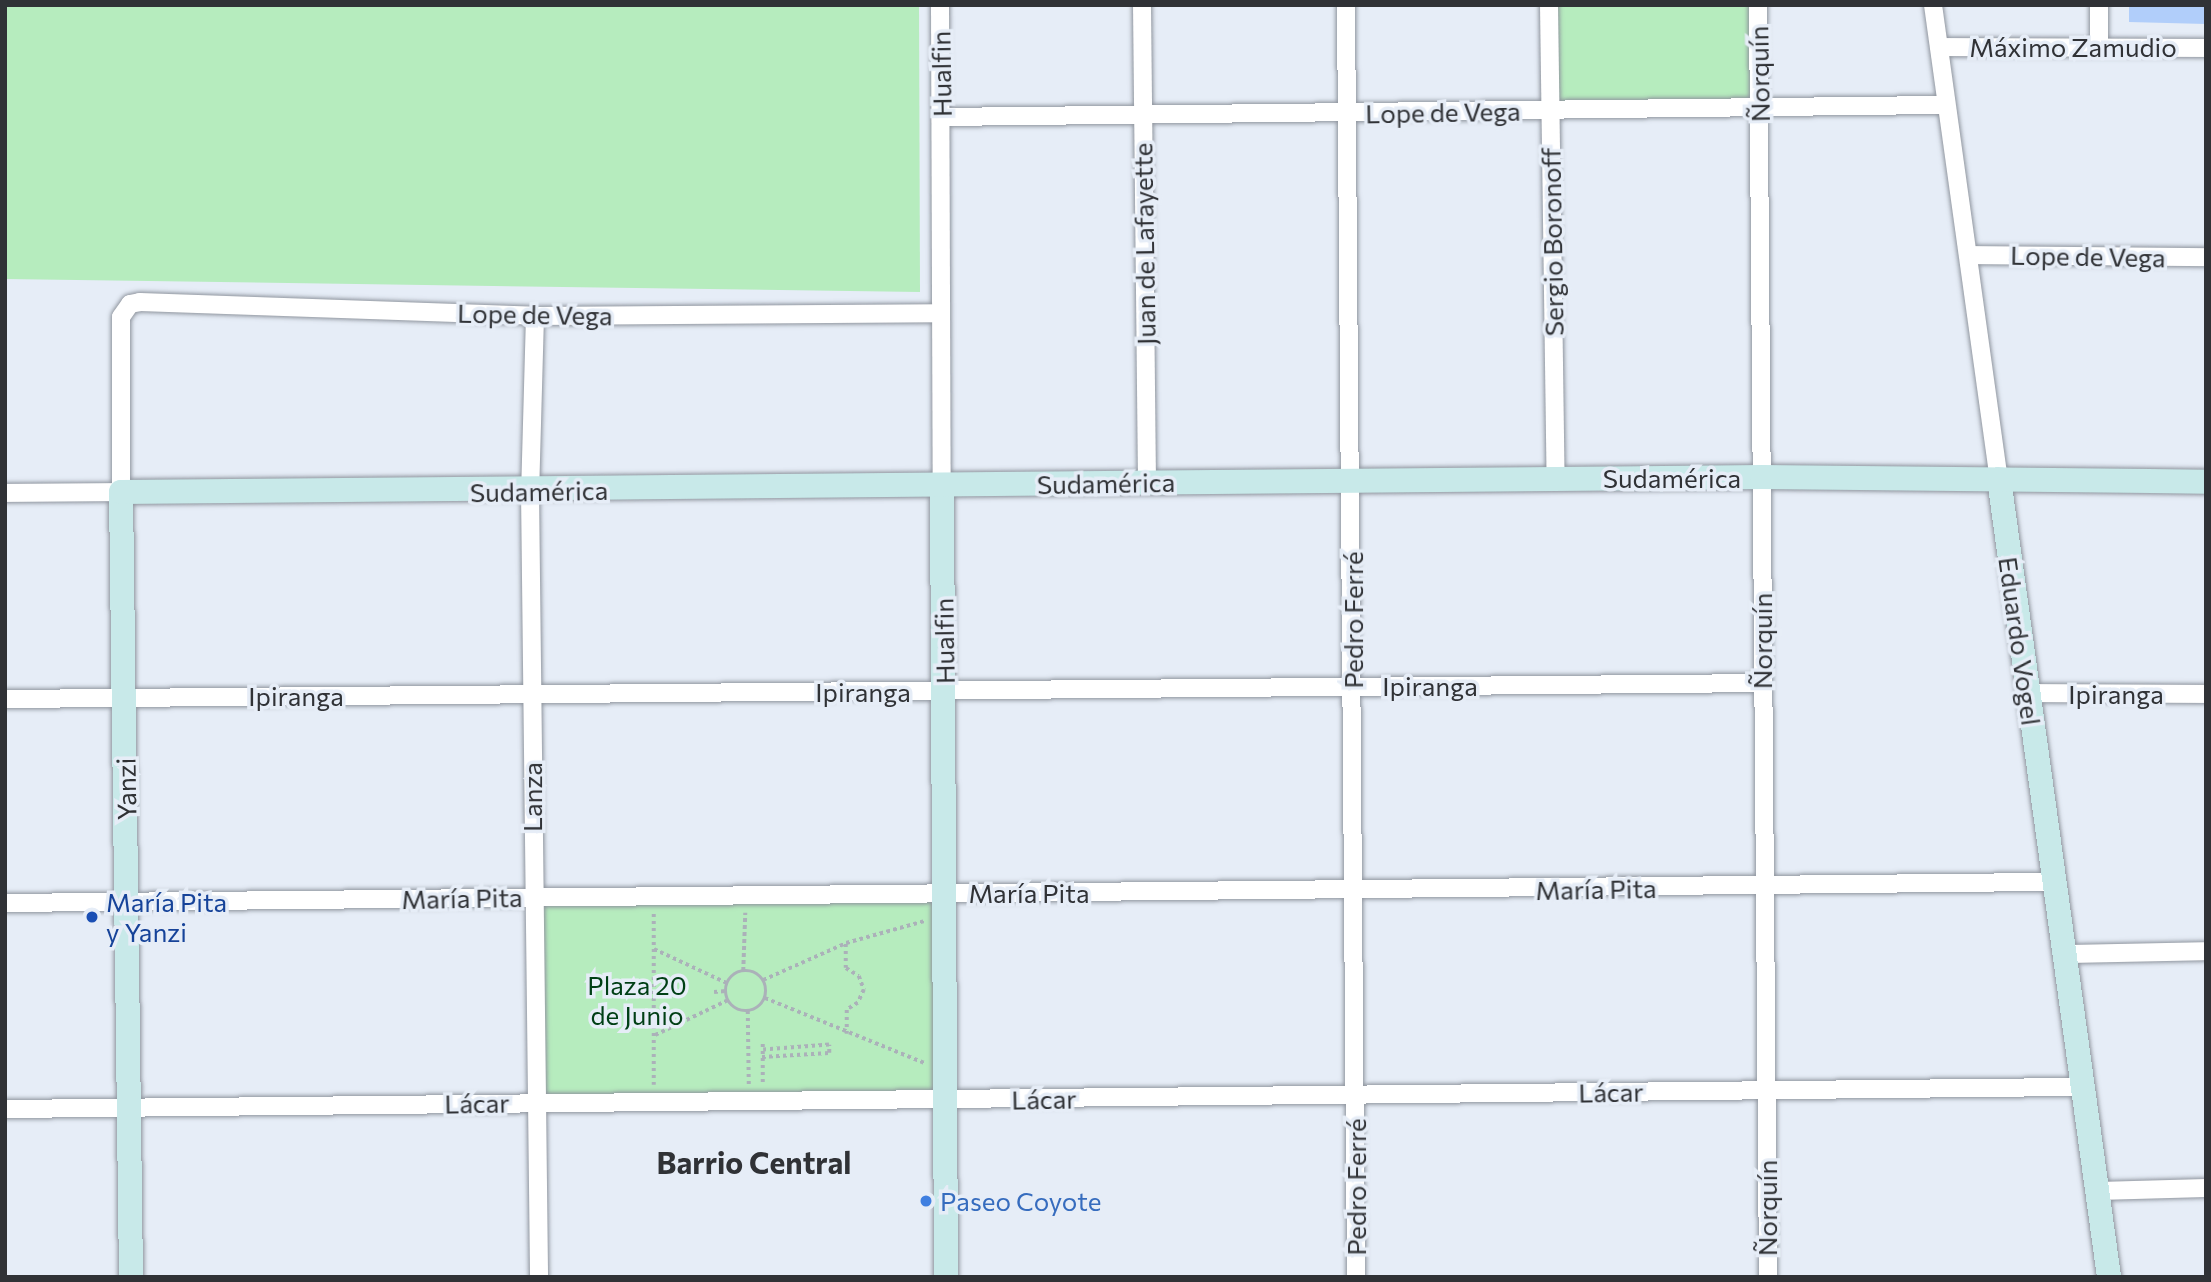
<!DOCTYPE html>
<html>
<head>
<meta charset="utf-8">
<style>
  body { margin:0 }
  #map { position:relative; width:2211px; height:1282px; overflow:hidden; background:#e6edf7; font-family:Commissioner,sans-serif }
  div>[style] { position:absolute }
  .green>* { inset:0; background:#b6ecbe }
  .building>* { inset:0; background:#b1cefa }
  .path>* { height:3.5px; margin-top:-1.75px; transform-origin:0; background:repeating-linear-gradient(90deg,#abb1b9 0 3.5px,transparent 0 7px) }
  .path>.ring { margin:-1.75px; padding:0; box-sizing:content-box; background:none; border:3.5px solid #abb1b9; border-radius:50% }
  .roads { filter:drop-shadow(0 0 2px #90969f) drop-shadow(0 0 2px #90969f) }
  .street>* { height:18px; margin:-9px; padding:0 9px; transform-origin:9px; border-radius:9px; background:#fff }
  .secondary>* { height:24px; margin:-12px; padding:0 12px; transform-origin:12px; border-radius:12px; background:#c8e9e9 }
  .dots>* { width:19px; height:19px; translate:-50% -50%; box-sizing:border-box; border:4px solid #e6edf7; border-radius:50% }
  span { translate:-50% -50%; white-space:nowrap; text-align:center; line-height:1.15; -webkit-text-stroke:7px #e6edf7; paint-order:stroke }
  .street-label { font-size:26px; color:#303236 }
  .transit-label { font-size:26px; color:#164399 }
  .left { translate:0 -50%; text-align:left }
  .park-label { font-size:26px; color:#003f15 }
  .shop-label { font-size:26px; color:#366cbe }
  .quarter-label { font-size:30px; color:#303236; font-weight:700 }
  .frame { position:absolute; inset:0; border:7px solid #303236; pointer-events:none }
</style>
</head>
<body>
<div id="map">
  <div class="green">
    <i style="clip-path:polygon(5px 5px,919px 5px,920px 292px,5px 279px)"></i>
    <i style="clip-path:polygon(1549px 5px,1758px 5px,1760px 109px,1550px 110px)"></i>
    <i style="clip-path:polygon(943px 893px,944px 1100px,535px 1103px,533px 898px)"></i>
  </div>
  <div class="building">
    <i style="clip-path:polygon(2129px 5px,2206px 5px,2206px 24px,2129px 22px)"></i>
  </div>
  <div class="path">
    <i style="left:654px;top:914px;width:171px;rotate:90deg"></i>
    <i style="left:846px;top:944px;width:24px;rotate:90deg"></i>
    <i style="left:846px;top:968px;width:15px;rotate:32deg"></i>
    <i style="left:859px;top:976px;width:15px;rotate:70deg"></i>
    <i style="left:864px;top:990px;width:14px;rotate:115deg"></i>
    <i style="left:858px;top:1003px;width:13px;rotate:148deg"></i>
    <i style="left:847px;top:1010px;width:24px;rotate:90deg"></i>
    <i style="left:654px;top:949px;width:81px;rotate:25deg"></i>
    <i style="left:743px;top:971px;width:58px;rotate:-88deg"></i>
    <i class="ring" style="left:726px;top:971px;width:36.5px;height:36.5px"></i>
    <i style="left:763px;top:980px;width:91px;rotate:-24deg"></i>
    <i style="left:846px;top:943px;width:82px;rotate:-15.6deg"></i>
    <i style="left:714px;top:992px;width:12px;rotate:-5deg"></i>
    <i style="left:765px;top:998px;width:172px;rotate:22.2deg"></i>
    <i style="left:748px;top:1011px;width:75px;rotate:89.2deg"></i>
    <i style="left:655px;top:1035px;width:81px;rotate:-25.6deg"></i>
    <i style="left:763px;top:1044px;width:40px;rotate:90deg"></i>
    <i style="left:762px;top:1057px;width:67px;rotate:-3.4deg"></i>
    <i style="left:829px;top:1053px;width:8px;rotate:-90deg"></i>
    <i style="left:829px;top:1045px;width:66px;rotate:175.7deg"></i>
  </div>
  <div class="roads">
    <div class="street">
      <i style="left:940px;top:5px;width:480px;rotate:89.8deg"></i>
      <i style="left:1142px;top:5px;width:478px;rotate:89.4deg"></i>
      <i style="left:1346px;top:5px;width:1272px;rotate:89.55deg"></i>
      <i style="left:1549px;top:5px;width:473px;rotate:89.2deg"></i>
      <i style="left:1758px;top:5px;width:1272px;rotate:89.55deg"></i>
      <i style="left:1933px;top:5px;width:479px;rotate:82.1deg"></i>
      <i style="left:2099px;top:46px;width:41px;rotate:-90deg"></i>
      <i style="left:1939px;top:47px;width:267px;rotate:0.2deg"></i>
      <i style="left:942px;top:117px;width:1003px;rotate:-0.69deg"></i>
      <i style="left:1971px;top:255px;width:235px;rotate:0.5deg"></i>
      <i style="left:535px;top:316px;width:175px;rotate:91.6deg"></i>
      <i style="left:530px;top:491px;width:786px;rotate:89.34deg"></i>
      <i style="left:5px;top:493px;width:116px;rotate:-0.5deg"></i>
      <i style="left:121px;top:492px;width:175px;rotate:-90deg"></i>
      <i style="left:121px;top:317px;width:16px;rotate:-55deg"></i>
      <i style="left:130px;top:304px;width:10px;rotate:-11deg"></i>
      <i style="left:140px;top:302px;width:395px;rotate:2deg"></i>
      <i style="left:535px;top:316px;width:405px;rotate:-0.4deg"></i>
      <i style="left:2027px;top:693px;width:179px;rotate:0.3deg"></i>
      <i style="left:5px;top:699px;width:1757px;rotate:-0.52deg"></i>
      <i style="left:5px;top:903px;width:2048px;rotate:-0.59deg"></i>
      <i style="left:2066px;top:954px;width:140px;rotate:-1.2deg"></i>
      <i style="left:5px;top:1109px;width:2077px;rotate:-0.61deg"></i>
      <i style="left:2098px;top:1191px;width:108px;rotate:-1.6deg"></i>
    </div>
    <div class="secondary">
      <i style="left:1999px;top:479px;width:806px;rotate:82.15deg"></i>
      <i style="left:942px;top:485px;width:792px;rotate:89.71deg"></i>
      <i style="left:131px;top:1277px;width:785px;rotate:-90.73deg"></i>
      <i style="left:121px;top:492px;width:1641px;rotate:-0.52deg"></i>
      <i style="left:1762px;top:477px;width:444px;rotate:0.6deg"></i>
    </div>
  </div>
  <div class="dots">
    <i style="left:92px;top:917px;background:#1a4fb4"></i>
    <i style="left:926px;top:1201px;background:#3f7fe0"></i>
  </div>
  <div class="street-label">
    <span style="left:2073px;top:47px">Máximo Zamudio</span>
    <span style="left:941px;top:74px;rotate:-91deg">Hualfin</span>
    <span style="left:1759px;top:74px;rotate:-91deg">Ñorquín</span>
    <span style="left:1443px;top:112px;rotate:-1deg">Lope de Vega</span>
    <span style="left:1552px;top:242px;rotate:-91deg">Sergio Boronoff</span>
    <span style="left:1144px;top:244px;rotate:-91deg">Juan de Lafayette</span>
    <span style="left:2088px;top:256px;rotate:1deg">Lope de Vega</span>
    <span style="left:535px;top:314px;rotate:1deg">Lope de Vega</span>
    <span style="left:1672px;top:478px">Sudamérica</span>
    <span style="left:1106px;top:483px;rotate:-1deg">Sudamérica</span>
    <span style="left:539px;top:491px;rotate:-1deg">Sudamérica</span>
    <span style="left:1353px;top:620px;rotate:-90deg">Pedro Ferré</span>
    <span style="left:944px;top:641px;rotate:-91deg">Hualfin</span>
    <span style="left:1762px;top:641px;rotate:-90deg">Ñorquín</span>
    <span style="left:2020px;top:641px;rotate:82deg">Eduardo Vogel</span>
    <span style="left:1430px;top:686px">Ipiranga</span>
    <span style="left:863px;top:692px">Ipiranga</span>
    <span style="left:2116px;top:694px">Ipiranga</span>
    <span style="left:296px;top:696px">Ipiranga</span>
    <span style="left:126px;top:789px;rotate:-91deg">Yanzi</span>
    <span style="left:532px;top:797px;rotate:-90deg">Lanza</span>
    <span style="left:1596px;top:889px;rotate:-1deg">María Pita</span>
    <span style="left:1029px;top:893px">María Pita</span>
    <span style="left:462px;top:898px;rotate:-1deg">María Pita</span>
    <span style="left:1611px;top:1092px;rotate:-1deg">Lácar</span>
    <span style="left:1044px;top:1099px;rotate:-1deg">Lácar</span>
    <span style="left:477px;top:1103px;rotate:-1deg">Lácar</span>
    <span style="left:1356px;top:1187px;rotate:-90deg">Pedro Ferré</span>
    <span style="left:1767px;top:1208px;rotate:-90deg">Ñorquín</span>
  </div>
  <div class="transit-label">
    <span class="left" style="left:106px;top:917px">María Pita<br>y Yanzi</span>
  </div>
  <div class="park-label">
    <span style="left:637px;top:1000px">Plaza 20<br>de Junio</span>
  </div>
  <div class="shop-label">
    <span class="left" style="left:940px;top:1201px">Paseo Coyote</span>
  </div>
  <div class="quarter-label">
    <span style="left:754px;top:1162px">Barrio Central</span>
  </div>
  <div class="frame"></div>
</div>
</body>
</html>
